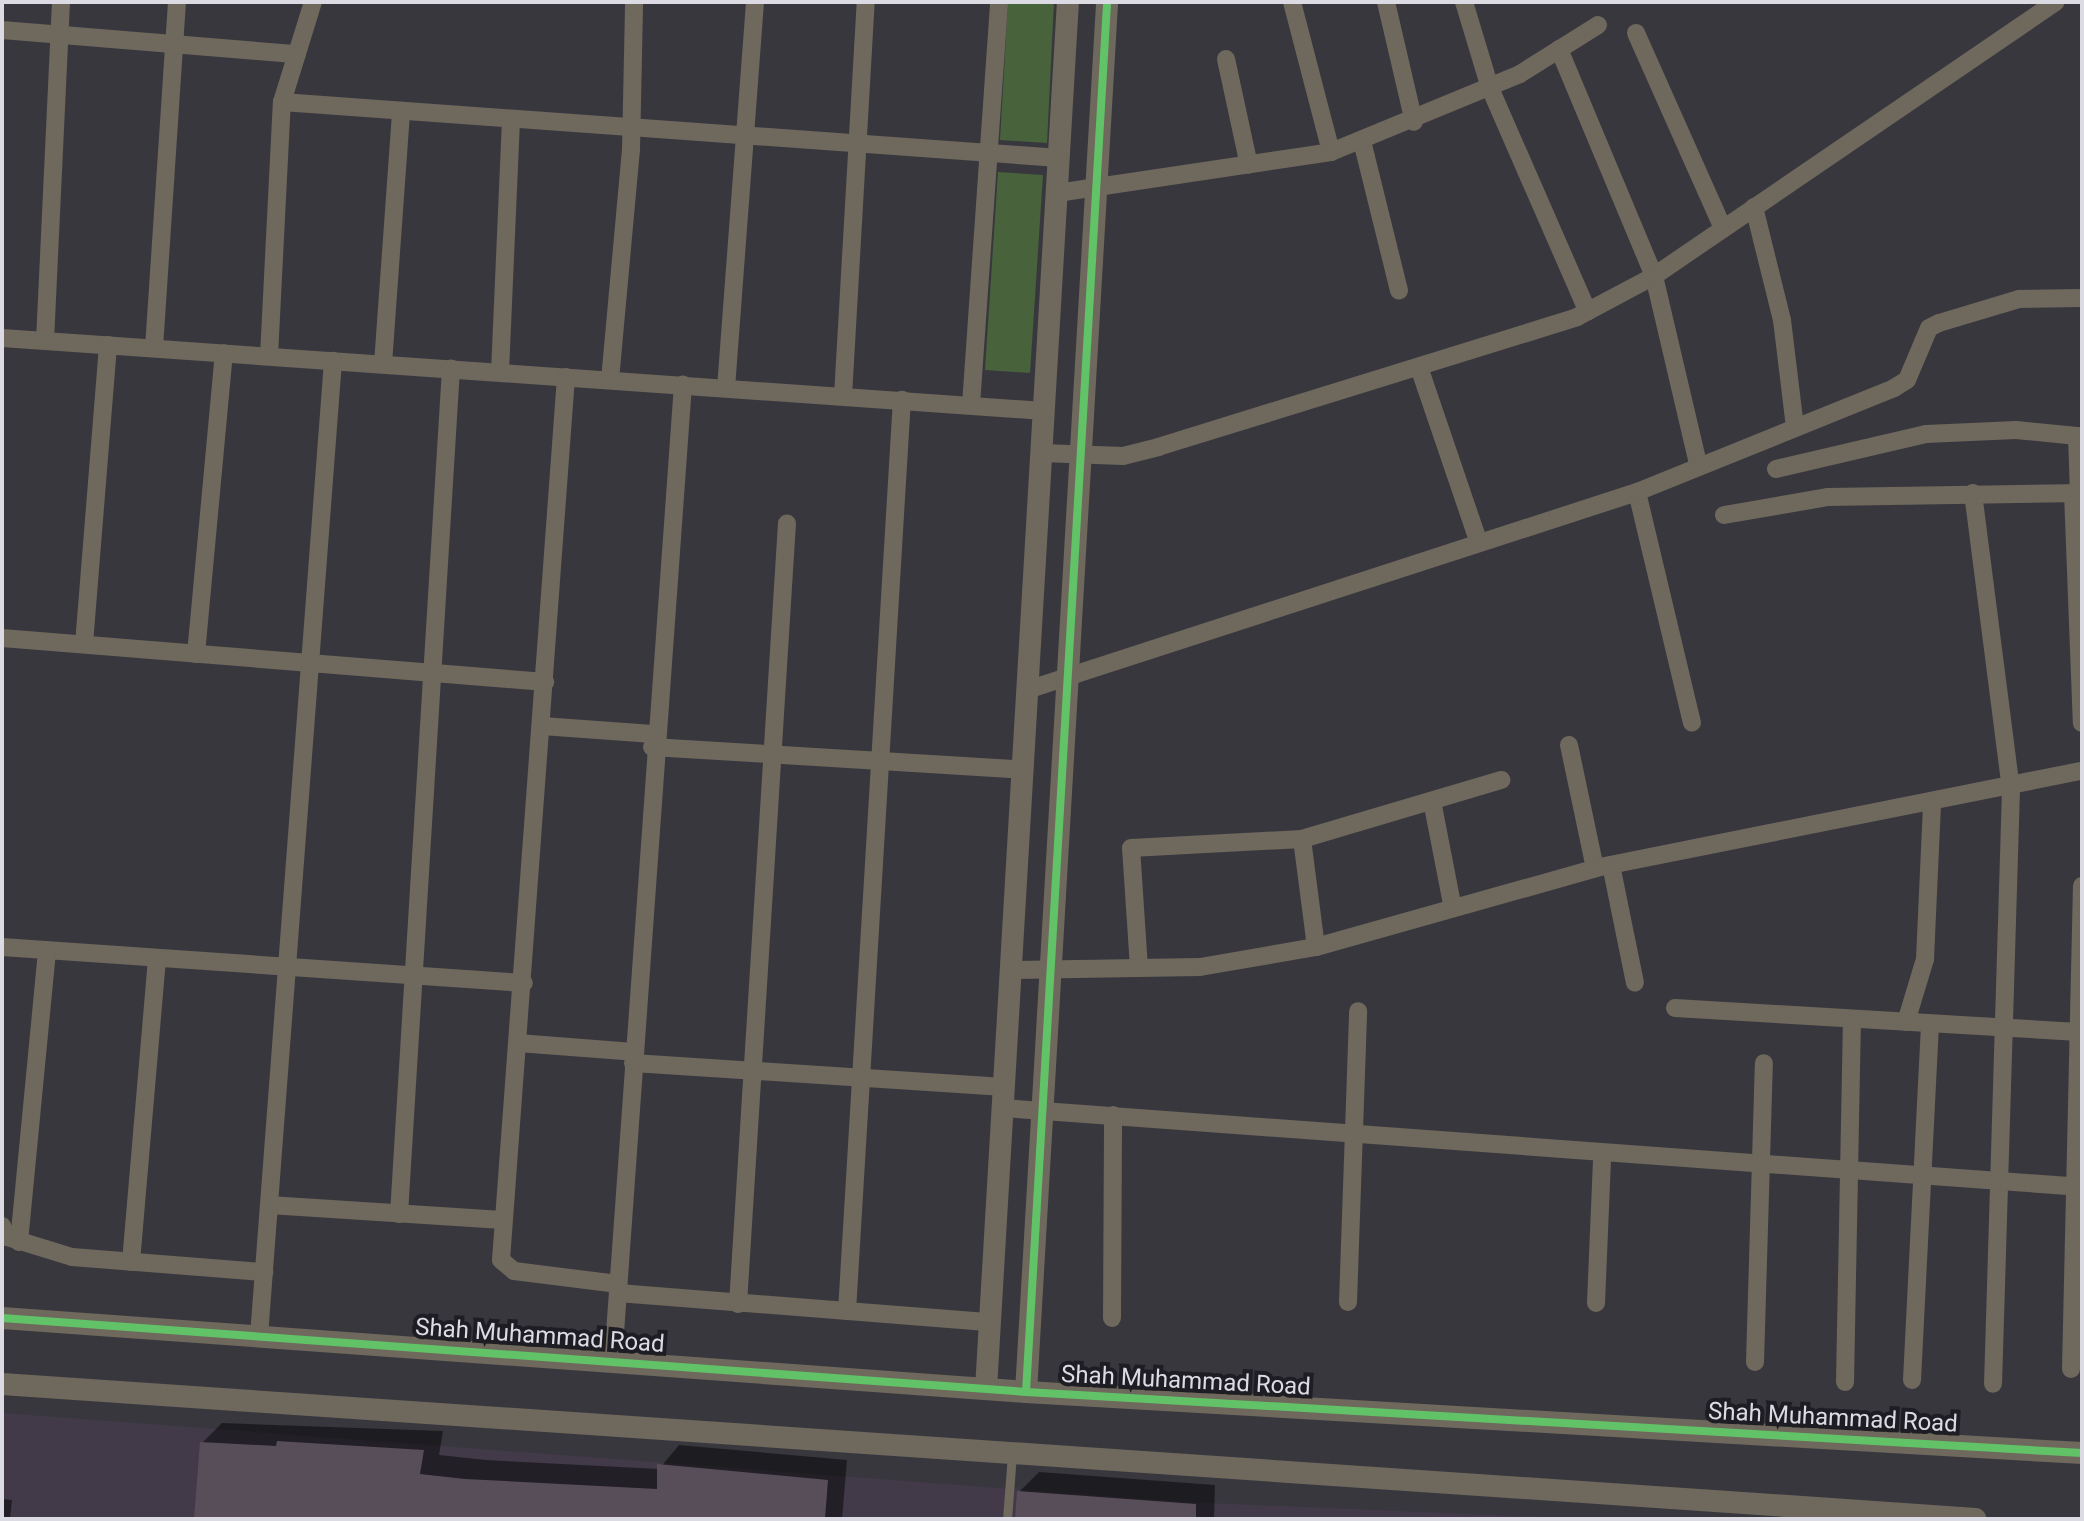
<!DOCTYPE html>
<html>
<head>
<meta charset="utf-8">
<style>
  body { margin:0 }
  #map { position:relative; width:2084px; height:1521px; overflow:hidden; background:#38373e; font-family:Roboto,sans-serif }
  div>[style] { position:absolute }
  .industrial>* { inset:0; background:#423a48 }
  .green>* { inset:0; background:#48623b }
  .shadow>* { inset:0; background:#0007 }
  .building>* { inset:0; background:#584e59 }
  .service>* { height:9px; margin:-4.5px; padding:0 4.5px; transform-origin:4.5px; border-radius:4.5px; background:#6e685d }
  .minor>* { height:18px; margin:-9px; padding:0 9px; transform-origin:9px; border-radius:9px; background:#6e685d }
  .tertiary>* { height:22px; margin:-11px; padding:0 11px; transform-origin:11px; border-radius:11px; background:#6e685d }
  .cycleway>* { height:8px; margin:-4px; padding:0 4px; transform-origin:4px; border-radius:4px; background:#61c268 }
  span { translate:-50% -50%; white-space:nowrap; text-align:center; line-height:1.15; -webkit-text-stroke:8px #1e1d23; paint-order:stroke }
  .street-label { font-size:24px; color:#dcdbe3 }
  .frame { position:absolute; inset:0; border:4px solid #dcdbe3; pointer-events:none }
</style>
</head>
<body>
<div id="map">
  <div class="industrial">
    <i style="clip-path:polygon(2px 1413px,1185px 1502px,1588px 1519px,2px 1519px)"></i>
  </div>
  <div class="green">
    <i style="clip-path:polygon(1008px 2px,1054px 2px,1047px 143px,1000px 140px)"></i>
    <i style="clip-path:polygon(998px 172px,1043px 175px,1030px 373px,985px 370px)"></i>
  </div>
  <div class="shadow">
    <i style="clip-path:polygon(222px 1423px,443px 1431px,439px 1455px,486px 1460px,659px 1469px,679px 1445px,847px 1460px,842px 1519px,196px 1519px,202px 1443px)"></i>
    <i style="clip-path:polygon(1039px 1472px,1215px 1485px,1214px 1519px,1016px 1519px,1019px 1492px)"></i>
    <i style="clip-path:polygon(2px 1499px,12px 1500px,10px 1519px,2px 1519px)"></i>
  </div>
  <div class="building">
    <i style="clip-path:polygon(277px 1441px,424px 1450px,420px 1474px,465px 1479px,657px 1489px,657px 1464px,828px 1480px,825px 1519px,194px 1519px,200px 1442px,276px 1446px)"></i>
    <i style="clip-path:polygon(1017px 1491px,1196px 1504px,1196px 1519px,1015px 1519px)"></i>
  </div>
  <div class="service">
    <i style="left:1007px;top:1519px;width:65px;rotate:-85.6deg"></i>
  </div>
  <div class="minor">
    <i style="left:1292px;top:2px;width:155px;rotate:75.4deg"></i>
    <i style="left:1386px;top:2px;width:123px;rotate:76.9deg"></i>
    <i style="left:1464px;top:2px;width:90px;rotate:73.2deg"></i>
    <i style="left:1490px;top:88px;width:244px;rotate:66.4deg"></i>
    <i style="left:2px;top:30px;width:296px;rotate:4.7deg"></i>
    <i style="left:1636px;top:33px;width:214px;rotate:66deg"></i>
    <i style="left:1559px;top:49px;width:246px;rotate:67.3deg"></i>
    <i style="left:1654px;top:276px;width:193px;rotate:76.8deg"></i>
    <i style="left:1226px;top:59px;width:108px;rotate:77.8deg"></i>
    <i style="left:282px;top:102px;width:779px;rotate:4.12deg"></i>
    <i style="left:1362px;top:141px;width:154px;rotate:76.1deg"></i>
    <i style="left:1057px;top:193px;width:277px;rotate:-8.5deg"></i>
    <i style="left:1331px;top:152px;width:204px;rotate:-22.4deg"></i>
    <i style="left:1520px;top:74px;width:92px;rotate:-32.1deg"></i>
    <i style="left:1754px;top:207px;width:116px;rotate:76.1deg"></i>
    <i style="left:1782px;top:320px;width:108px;rotate:83.1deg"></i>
    <i style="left:2px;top:338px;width:1045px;rotate:4.01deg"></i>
    <i style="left:45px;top:341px;width:339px;rotate:-87.3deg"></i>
    <i style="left:154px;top:348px;width:347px;rotate:-86.2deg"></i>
    <i style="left:269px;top:356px;width:254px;rotate:-87.1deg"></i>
    <i style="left:282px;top:102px;width:105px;rotate:-72.8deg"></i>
    <i style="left:383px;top:364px;width:254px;rotate:-85.9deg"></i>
    <i style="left:1419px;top:367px;width:183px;rotate:71.2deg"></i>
    <i style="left:500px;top:372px;width:253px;rotate:-87.5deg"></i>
    <i style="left:566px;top:377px;width:885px;rotate:94.21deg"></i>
    <i style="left:501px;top:1260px;width:17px;rotate:40deg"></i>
    <i style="left:514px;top:1271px;width:105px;rotate:7.1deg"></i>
    <i style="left:610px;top:380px;width:231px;rotate:-84.8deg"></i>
    <i style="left:631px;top:150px;width:148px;rotate:-88.8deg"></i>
    <i style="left:726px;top:388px;width:387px;rotate:-85.7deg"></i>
    <i style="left:843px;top:396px;width:395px;rotate:-86.7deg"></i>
    <i style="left:971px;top:405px;width:404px;rotate:-86deg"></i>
    <i style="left:1042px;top:453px;width:81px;rotate:2.1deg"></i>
    <i style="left:1123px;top:456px;width:36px;rotate:-14deg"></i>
    <i style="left:1158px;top:447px;width:439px;rotate:-17.2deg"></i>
    <i style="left:1577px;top:317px;width:87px;rotate:-28deg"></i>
    <i style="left:1654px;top:276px;width:486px;rotate:-34.3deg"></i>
    <i style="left:1776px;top:469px;width:154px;rotate:-13.1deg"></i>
    <i style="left:1926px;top:434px;width:90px;rotate:-2.5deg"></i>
    <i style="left:2016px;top:430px;width:61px;rotate:5.6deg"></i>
    <i style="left:2077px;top:436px;width:57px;rotate:88deg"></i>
    <i style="left:1637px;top:492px;width:237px;rotate:76.6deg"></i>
    <i style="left:1973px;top:493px;width:298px;rotate:82.7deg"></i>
    <i style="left:2011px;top:789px;width:595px;rotate:91.73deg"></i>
    <i style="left:2073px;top:493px;width:230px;rotate:87.8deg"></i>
    <i style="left:1724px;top:515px;width:106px;rotate:-9.8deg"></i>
    <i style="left:1828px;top:497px;width:254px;rotate:-0.9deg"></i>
    <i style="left:2px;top:638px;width:545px;rotate:4.63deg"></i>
    <i style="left:84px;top:644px;width:300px;rotate:-85.4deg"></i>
    <i style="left:196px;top:654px;width:302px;rotate:-84.7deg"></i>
    <i style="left:1027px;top:690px;width:641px;rotate:-17.98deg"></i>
    <i style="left:1637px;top:492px;width:277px;rotate:-22deg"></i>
    <i style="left:1894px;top:388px;width:15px;rotate:-32deg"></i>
    <i style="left:1907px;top:380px;width:56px;rotate:-67.1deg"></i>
    <i style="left:1929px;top:328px;width:11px;rotate:-27deg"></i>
    <i style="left:1939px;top:323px;width:84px;rotate:-16.7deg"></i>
    <i style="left:2019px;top:299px;width:63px;rotate:-0.9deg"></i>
    <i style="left:542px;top:726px;width:111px;rotate:4.1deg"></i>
    <i style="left:1569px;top:745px;width:126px;rotate:78.1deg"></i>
    <i style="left:652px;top:747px;width:372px;rotate:3.5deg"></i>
    <i style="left:1433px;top:806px;width:100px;rotate:79deg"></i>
    <i style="left:1302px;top:839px;width:109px;rotate:82.6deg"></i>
    <i style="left:1611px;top:865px;width:120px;rotate:78.5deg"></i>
    <i style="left:2px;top:947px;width:523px;rotate:3.95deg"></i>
    <i style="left:1139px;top:968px;width:120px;rotate:-93.8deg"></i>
    <i style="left:1131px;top:848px;width:171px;rotate:-3deg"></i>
    <i style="left:1302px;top:839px;width:208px;rotate:-16.5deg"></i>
    <i style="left:1011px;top:970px;width:189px;rotate:-0.9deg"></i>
    <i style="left:1200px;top:967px;width:118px;rotate:-9.8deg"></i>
    <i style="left:1316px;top:947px;width:295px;rotate:-15.7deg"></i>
    <i style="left:1600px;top:867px;width:491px;rotate:-11.3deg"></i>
    <i style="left:1675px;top:1008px;width:408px;rotate:3.4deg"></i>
    <i style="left:1906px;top:1022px;width:66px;rotate:-73.2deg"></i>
    <i style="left:1925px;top:959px;width:153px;rotate:-87.4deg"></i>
    <i style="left:518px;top:1043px;width:116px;rotate:4.4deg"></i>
    <i style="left:633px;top:1063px;width:372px;rotate:3.7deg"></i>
    <i style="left:1003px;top:1108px;width:1082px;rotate:4.19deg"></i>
    <i style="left:269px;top:1205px;width:234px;rotate:3.7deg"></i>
    <i style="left:399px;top:1214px;width:847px;rotate:-86.48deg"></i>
    <i style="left:2px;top:1226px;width:12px;rotate:66deg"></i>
    <i style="left:7px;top:1237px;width:68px;rotate:17.1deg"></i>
    <i style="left:72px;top:1257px;width:193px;rotate:4.5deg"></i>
    <i style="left:19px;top:1242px;width:293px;rotate:-84.5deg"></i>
    <i style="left:131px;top:1262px;width:305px;rotate:-85.1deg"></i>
    <i style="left:618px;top:1293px;width:373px;rotate:4.5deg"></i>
    <i style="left:1348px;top:1302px;width:291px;rotate:-88deg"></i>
    <i style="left:1596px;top:1303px;width:146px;rotate:-87.6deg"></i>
    <i style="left:738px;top:1304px;width:782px;rotate:-86.41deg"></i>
    <i style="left:847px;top:1311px;width:913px;rotate:-86.55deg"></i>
    <i style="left:1112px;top:1318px;width:203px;rotate:-89.7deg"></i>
    <i style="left:259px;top:1336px;width:978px;rotate:-85.66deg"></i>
    <i style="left:613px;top:1361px;width:979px;rotate:-85.9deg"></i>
    <i style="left:1755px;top:1362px;width:299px;rotate:-88.3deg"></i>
    <i style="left:2071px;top:1369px;width:483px;rotate:-88.7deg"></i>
    <i style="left:1912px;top:1380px;width:357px;rotate:-87.1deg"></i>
    <i style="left:1845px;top:1382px;width:363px;rotate:-88.9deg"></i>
  </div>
  <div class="tertiary">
    <i style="left:2px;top:1318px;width:1027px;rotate:4.13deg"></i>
    <i style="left:1026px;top:1392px;width:1058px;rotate:3.31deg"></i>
    <i style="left:2px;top:1384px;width:1978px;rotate:3.91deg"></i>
    <i style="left:986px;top:1389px;width:1389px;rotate:-86.62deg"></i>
    <i style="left:1026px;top:1392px;width:1392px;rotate:-86.66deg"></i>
  </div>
  <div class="cycleway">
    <i style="left:2px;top:1318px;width:1027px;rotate:4.13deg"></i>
    <i style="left:1026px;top:1392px;width:1058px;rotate:3.31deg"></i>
    <i style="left:1026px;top:1392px;width:1392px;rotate:-86.66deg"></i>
  </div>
  <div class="street-label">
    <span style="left:540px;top:1336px;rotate:4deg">Shah Muhammad Road</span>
    <span style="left:1186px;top:1381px;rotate:3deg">Shah Muhammad Road</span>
    <span style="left:1833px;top:1418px;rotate:3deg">Shah Muhammad Road</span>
  </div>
  <div class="frame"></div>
</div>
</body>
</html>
